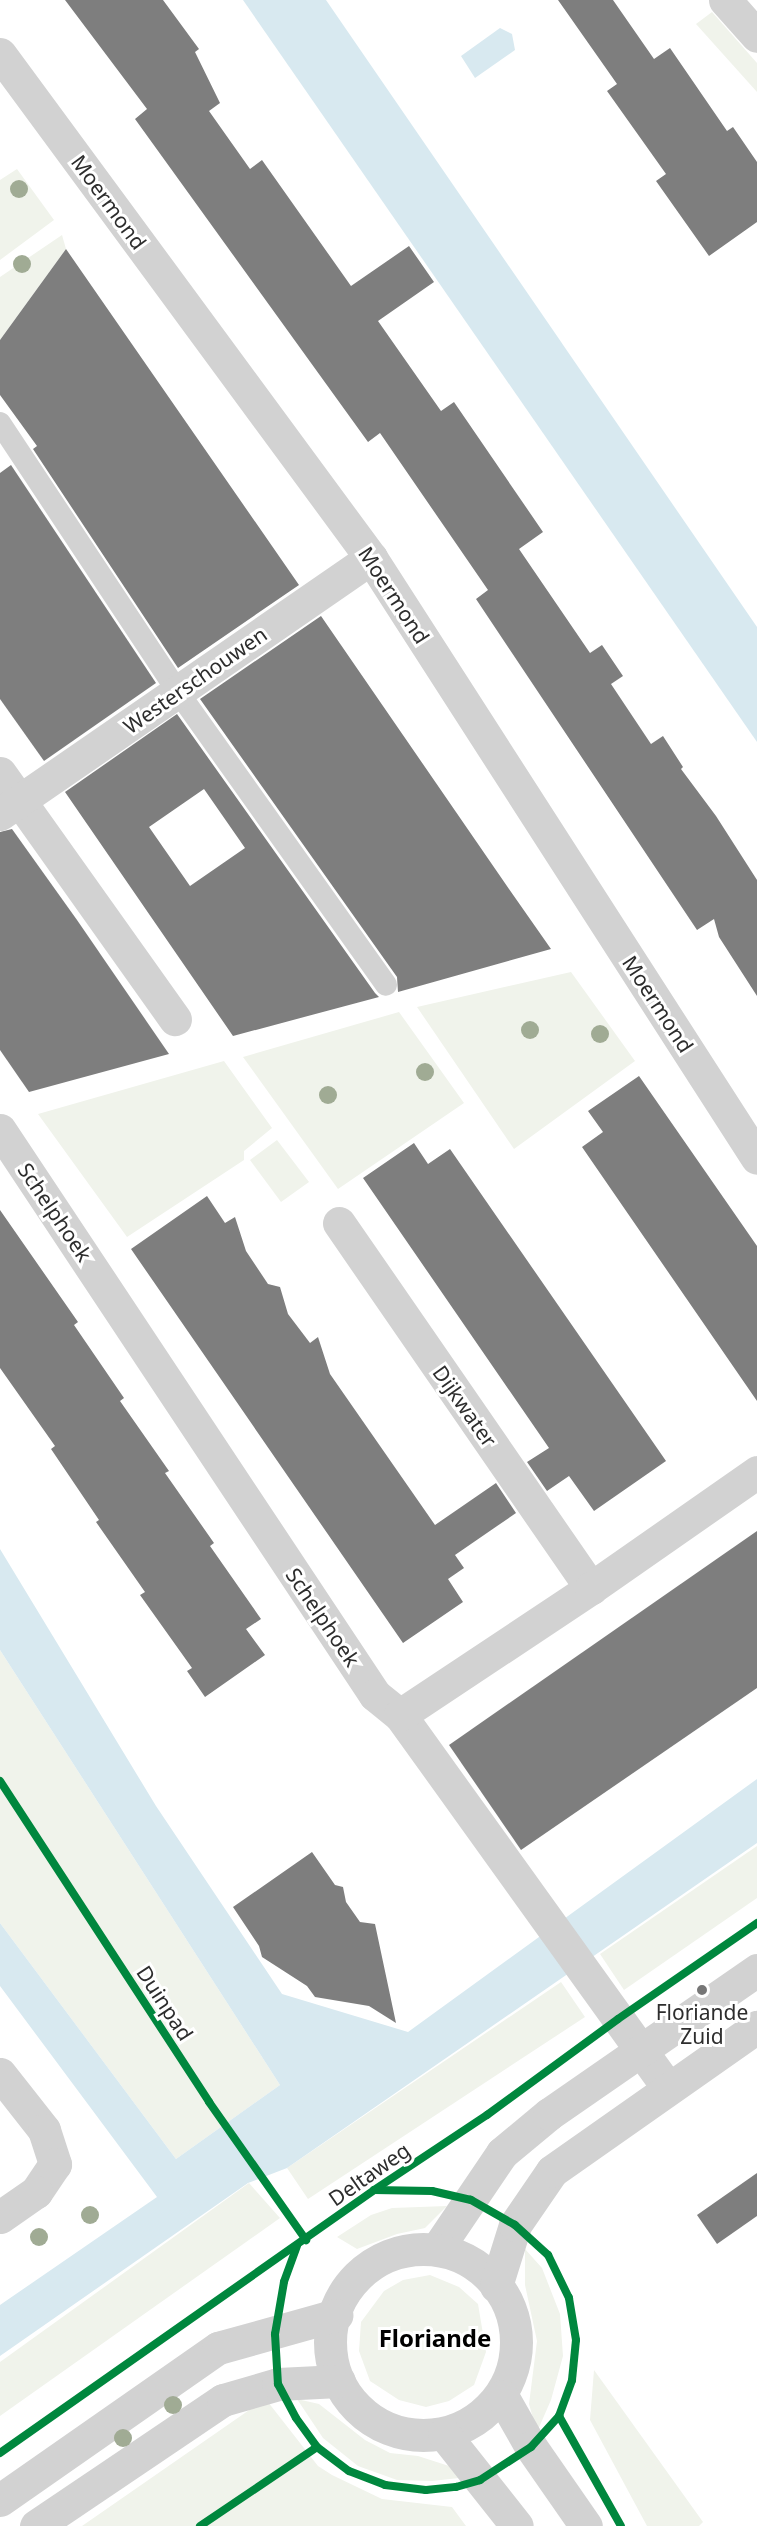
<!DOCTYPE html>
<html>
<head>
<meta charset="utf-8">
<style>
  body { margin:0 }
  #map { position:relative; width:757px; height:2526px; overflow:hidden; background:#fff; font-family:"Noto Sans",sans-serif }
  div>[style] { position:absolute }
  .green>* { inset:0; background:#f0f3eb }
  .water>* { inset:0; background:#d8e9f0 }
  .building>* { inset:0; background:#7e7e7e }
  .service>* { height:22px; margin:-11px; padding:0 11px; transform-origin:11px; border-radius:11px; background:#d2d2d2 }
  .minor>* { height:33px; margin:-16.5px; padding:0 16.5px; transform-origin:16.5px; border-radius:16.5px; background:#d2d2d2 }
  .tertiary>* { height:33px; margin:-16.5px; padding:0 16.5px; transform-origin:16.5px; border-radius:16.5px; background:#d2d2d2 }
  .tertiary>.ring { margin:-16.5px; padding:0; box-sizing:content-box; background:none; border:33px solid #d2d2d2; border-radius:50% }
  .cycleway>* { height:8px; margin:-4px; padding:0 4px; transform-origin:4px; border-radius:4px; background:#00873e }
  .trees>* { width:18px; height:18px; margin:-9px; border-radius:50%; background:#a0ab94 }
  .dots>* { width:16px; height:16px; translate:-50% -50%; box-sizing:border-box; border:3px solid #fff; border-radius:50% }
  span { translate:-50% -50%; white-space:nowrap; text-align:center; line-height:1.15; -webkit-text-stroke:6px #fff; paint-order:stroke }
  .street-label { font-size:21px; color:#2d2d2d }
  .poi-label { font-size:21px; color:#2d2d2d }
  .quarter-label { font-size:24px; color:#000; font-weight:700 }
</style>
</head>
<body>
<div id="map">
  <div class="green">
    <i style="clip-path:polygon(712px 12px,757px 63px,757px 92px,696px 24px)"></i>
    <i style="clip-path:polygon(17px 169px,54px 220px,0 260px,0 180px)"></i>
    <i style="clip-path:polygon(62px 235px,66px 249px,0 340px,0 277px)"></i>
    <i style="clip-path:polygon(571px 972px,635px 1061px,514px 1149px,417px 1007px)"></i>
    <i style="clip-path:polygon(399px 1012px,464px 1103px,338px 1189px,243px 1057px)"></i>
    <i style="clip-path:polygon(224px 1061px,272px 1128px,244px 1151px,244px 1160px,127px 1237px,38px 1114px)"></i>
    <i style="clip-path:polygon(277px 1140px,309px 1182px,281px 1202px,250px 1160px)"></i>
    <i style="clip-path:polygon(0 1650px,280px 2085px,176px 2159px,0 1923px)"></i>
    <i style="clip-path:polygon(757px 1846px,757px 1898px,624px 1990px,600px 1954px)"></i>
    <i style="clip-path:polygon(561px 1982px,585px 2017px,308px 2199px,287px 2168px)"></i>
    <i style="clip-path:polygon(249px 2183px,280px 2218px,0 2416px,0 2362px)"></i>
    <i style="clip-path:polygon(447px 2206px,425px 2228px,397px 2234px,357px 2249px,337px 2237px,371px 2215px,392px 2208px)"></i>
    <i style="clip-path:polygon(525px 2249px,542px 2268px,560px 2314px,563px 2356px,551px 2400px,537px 2432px,529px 2404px,537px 2341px,525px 2285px)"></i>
    <i style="clip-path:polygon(430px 2275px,459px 2287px,478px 2304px,486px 2352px,474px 2385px,449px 2401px,426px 2407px,399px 2400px,370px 2381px,359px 2351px,361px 2322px,384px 2291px,403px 2280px)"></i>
    <i style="clip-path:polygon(594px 2370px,703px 2522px,699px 2526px,647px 2526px,590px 2420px)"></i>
    <i style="clip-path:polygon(297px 2399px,319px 2404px,365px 2440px,390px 2453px,418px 2456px,449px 2466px,459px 2478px,432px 2481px,397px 2480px,358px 2466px,323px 2438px)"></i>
    <i style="clip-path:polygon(268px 2402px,318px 2466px,332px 2475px,382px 2499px,452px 2507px,466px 2526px,82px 2526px,255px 2406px)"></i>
  </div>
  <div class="water">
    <i style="clip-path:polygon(243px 0,326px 0,757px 627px,757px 742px)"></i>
    <i style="clip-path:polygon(500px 28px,512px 34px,515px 50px,475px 78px,461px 56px)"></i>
    <i style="clip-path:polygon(0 1549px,156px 1806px,282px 1994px,408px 2032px,757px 1779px,757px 1843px,287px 2168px,248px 2183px,0 2356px,0 2305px,157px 2197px,0 1986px,0 1923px,176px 2159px,280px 2085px,0 1650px)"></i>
  </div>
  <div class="building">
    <i style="clip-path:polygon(65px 0,163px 0,199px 49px,195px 52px,220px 103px,209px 111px,250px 169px,262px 160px,351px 286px,409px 246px,434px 282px,378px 321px,441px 411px,454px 402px,543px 532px,519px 549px,590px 653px,602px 645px,623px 676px,611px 684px,651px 744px,663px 736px,683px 767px,681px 769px,716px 816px,757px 880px,757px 996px,719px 937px,714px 919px,697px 930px,476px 599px,488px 590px,380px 433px,368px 442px,135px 119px,147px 109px)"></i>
    <i style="clip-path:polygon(558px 0,613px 0,654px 59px,670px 48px,727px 131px,733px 127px,757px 162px,757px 222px,709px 256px,656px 181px,666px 174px,607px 91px,617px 84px)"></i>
    <i style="clip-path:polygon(66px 249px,299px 585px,178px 668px,33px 449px,37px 446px,0 395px,0 340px)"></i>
    <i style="clip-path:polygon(11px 465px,156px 683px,44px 761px,0 699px,0 473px)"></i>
    <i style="clip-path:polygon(321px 616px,509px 889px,551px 949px,398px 992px,397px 977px,200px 699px)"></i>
    <i style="clip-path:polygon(evenodd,177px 714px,375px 993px,379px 997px,233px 1036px,65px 792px,177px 714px,204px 789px,245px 848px,190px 886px,149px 827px,204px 789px)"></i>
    <i style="clip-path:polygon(12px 829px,77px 920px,169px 1054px,29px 1092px,0 1050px,0 832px)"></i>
    <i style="clip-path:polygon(639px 1076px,757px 1246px,757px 1401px,582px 1147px,603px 1132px,588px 1111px)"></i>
    <i style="clip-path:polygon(414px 1143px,428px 1164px,450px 1149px,666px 1461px,594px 1511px,569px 1476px,547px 1491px,527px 1462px,549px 1448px,363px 1178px)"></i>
    <i style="clip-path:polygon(207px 1196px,225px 1223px,235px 1217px,246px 1251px,268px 1284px,280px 1287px,288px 1314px,310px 1343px,318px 1337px,330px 1374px,435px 1525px,496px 1483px,516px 1513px,455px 1555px,464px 1568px,448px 1579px,463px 1602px,403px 1643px,131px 1249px)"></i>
    <i style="clip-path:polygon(0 1210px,78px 1322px,74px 1325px,124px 1398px,120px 1401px,169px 1471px,165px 1473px,214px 1543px,210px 1546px,261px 1619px,246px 1629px,265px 1655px,205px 1697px,187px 1671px,192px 1668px,140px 1595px,145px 1592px,96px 1522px,99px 1520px,51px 1449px,55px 1446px,0 1368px)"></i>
    <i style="clip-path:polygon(757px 1531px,757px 1688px,521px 1850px,449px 1745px)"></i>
    <i style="clip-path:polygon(312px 1852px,335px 1885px,343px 1887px,346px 1902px,360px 1922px,375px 1924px,396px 2023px,369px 2006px,315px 1997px,307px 1986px,262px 1957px,259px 1946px,233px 1907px)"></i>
    <i style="clip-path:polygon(757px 2173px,757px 2216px,717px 2244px,697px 2215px)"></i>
  </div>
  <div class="service">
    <i style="left:0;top:423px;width:323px;rotate:56.5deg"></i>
    <i style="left:178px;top:692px;width:359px;rotate:54.6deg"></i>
  </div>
  <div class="minor">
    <i style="left:725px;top:0;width:48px;rotate:48.4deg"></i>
    <i style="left:0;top:54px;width:626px;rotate:53.64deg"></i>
    <i style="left:371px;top:558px;width:713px;rotate:57.25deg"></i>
    <i style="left:0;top:773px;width:302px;rotate:54.6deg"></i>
    <i style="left:0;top:814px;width:451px;rotate:-34.6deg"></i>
    <i style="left:0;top:1130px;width:678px;rotate:56.43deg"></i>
    <i style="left:375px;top:1695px;width:32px;rotate:39deg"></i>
    <i style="left:400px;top:1715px;width:459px;rotate:54.3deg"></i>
    <i style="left:339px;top:1223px;width:444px;rotate:55.4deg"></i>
    <i style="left:400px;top:1715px;width:229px;rotate:-33.6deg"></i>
    <i style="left:591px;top:1588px;width:203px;rotate:-34.9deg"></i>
    <i style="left:0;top:2074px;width:71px;rotate:51.8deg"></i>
    <i style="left:44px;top:2130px;width:36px;rotate:72deg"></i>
    <i style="left:55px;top:2164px;width:34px;rotate:124deg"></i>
    <i style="left:36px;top:2192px;width:44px;rotate:145.2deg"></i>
  </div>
  <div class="tertiary">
    <i style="left:437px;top:2249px;width:116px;rotate:-55.9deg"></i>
    <i style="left:502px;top:2153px;width:61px;rotate:-39.7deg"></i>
    <i style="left:549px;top:2114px;width:253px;rotate:-34.7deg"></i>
    <i class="ring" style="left:330px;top:2249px;width:153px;height:153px"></i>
    <i style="left:496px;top:2286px;width:64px;rotate:-72.7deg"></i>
    <i style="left:515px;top:2225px;width:65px;rotate:-55.6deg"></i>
    <i style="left:552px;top:2171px;width:251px;rotate:-35.1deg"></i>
    <i style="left:502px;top:2396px;width:59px;rotate:60.4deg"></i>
    <i style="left:531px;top:2447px;width:96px;rotate:55.2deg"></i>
    <i style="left:444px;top:2434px;width:117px;rotate:51.6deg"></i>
    <i style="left:0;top:2500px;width:266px;rotate:-34.9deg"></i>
    <i style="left:218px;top:2348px;width:123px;rotate:-15.6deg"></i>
    <i style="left:36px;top:2526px;width:225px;rotate:-34deg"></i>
    <i style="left:223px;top:2400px;width:57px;rotate:-16.2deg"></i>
    <i style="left:278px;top:2384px;width:61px;rotate:-2.8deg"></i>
  </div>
  <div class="cycleway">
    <i style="left:0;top:1781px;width:383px;rotate:56.9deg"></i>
    <i style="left:209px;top:2102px;width:169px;rotate:54.9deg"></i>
    <i style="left:297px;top:2246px;width:38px;rotate:110deg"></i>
    <i style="left:284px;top:2282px;width:53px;rotate:99.8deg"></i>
    <i style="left:275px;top:2334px;width:50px;rotate:86.6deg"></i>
    <i style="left:278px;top:2384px;width:38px;rotate:62deg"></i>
    <i style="left:296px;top:2418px;width:36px;rotate:54deg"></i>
    <i style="left:317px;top:2447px;width:40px;rotate:37deg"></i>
    <i style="left:349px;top:2471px;width:39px;rotate:21deg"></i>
    <i style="left:385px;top:2485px;width:41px;rotate:7deg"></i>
    <i style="left:426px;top:2490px;width:30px;rotate:-6deg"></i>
    <i style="left:456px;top:2487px;width:25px;rotate:-16deg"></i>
    <i style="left:480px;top:2480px;width:61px;rotate:-32.9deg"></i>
    <i style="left:531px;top:2447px;width:42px;rotate:-47.9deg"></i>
    <i style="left:559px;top:2416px;width:38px;rotate:-70deg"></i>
    <i style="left:572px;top:2380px;width:40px;rotate:-84.3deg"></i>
    <i style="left:576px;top:2340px;width:43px;rotate:-99.5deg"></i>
    <i style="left:569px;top:2298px;width:48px;rotate:-116deg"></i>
    <i style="left:548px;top:2255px;width:45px;rotate:-137.7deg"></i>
    <i style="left:515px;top:2225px;width:51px;rotate:-150.4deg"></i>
    <i style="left:471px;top:2200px;width:40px;rotate:-167deg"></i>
    <i style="left:432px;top:2191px;width:58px;rotate:-179deg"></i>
    <i style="left:559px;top:2416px;width:126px;rotate:60.6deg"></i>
    <i style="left:0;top:2453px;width:457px;rotate:-35.1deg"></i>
    <i style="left:374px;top:2190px;width:136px;rotate:-33.6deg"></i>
    <i style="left:487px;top:2115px;width:162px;rotate:-36.2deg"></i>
    <i style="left:618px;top:2019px;width:169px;rotate:-34.6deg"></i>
    <i style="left:200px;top:2526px;width:141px;rotate:-34deg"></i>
  </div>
  <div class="trees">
    <i style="left:19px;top:189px"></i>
    <i style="left:22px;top:264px"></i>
    <i style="left:530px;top:1030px"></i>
    <i style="left:600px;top:1034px"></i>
    <i style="left:425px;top:1072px"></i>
    <i style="left:328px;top:1095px"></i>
    <i style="left:90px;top:2215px"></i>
    <i style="left:39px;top:2237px"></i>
    <i style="left:173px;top:2405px"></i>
    <i style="left:123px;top:2438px"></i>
  </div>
  <div class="dots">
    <i style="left:702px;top:1990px;background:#767676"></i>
  </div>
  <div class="street-label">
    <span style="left:109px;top:202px;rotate:54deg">Moermond</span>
    <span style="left:394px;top:595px;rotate:57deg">Moermond</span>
    <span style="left:195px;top:680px;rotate:-35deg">Westerschouwen</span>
    <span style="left:658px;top:1004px;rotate:57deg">Moermond</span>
    <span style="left:55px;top:1212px;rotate:56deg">Schelphoek</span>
    <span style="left:465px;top:1406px;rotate:55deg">Dijkwater</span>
    <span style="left:323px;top:1617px;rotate:56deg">Schelphoek</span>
    <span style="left:165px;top:2003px;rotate:57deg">Duinpad</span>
    <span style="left:369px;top:2174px;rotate:-35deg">Deltaweg</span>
  </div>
  <div class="poi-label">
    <span style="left:702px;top:2024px">Floriande<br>Zuid</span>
  </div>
  <div class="quarter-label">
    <span style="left:435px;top:2338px">Floriande</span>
  </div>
</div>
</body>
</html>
